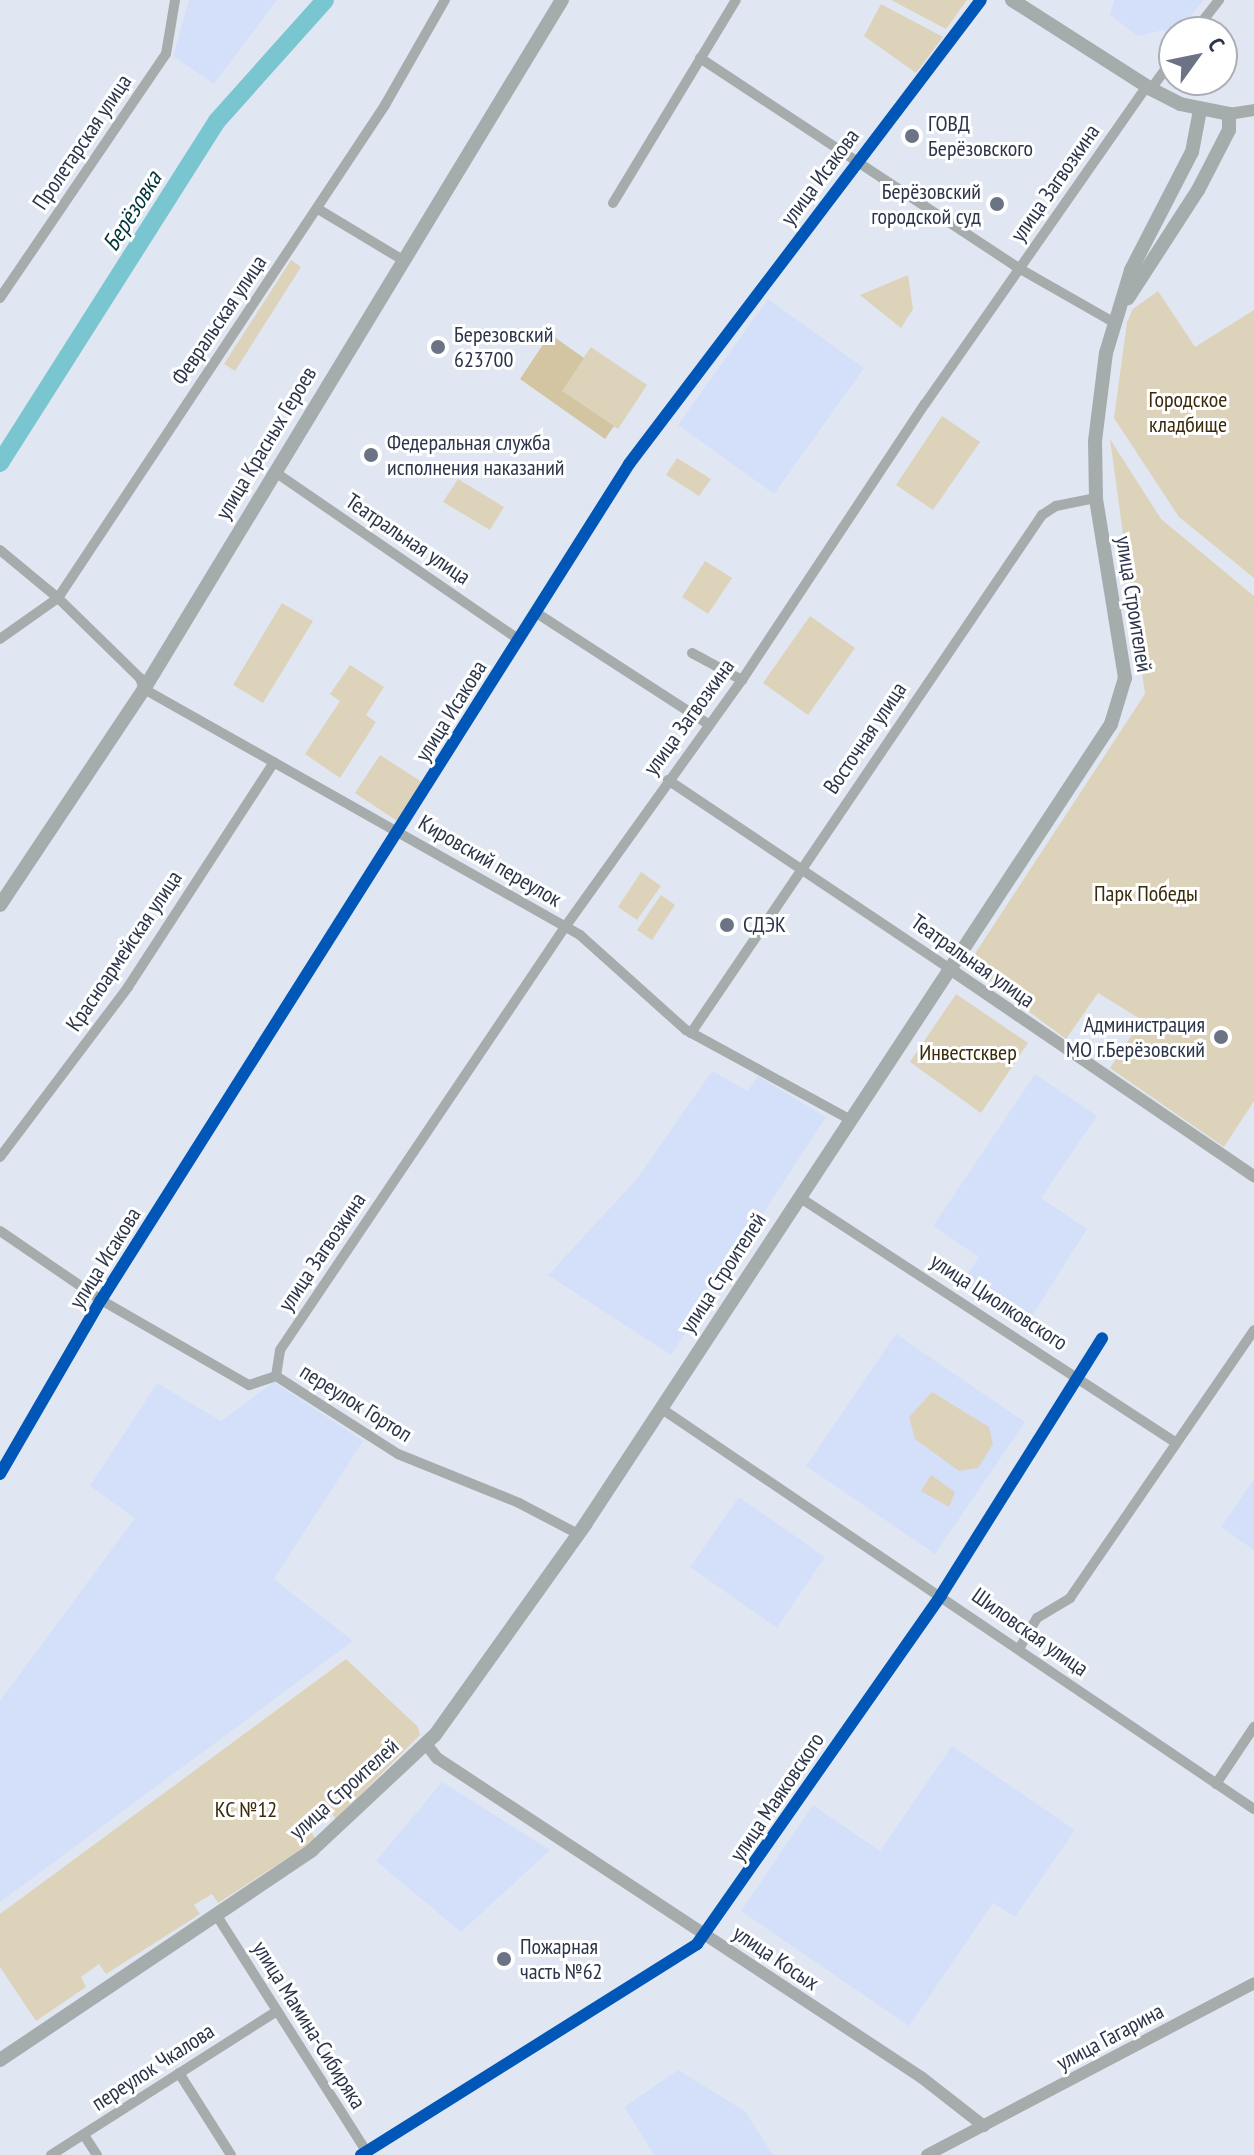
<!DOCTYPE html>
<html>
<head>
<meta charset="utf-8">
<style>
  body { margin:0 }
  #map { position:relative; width:1254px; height:2155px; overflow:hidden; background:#e1e7f2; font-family:"PT Sans Narrow",sans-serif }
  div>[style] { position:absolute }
  .built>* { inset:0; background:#d4e0f9 }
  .green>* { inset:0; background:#ddd2ba }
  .forest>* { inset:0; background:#d3c4a2 }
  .river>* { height:18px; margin:-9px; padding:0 9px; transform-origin:9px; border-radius:9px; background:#79c5d0 }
  .minor>* { height:10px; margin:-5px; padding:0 5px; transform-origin:5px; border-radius:5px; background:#a5acab }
  .tertiary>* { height:12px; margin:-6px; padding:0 6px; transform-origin:6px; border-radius:6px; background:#a5acab }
  .secondary>* { height:14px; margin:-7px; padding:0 7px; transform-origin:7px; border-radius:7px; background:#a5acac }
  .cycleway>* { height:12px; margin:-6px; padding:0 6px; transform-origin:6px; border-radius:6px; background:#0057b8 }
  .dots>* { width:22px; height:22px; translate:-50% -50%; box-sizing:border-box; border:4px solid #fff; border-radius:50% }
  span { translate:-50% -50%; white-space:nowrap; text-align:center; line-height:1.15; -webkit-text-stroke:6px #fff; paint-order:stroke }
  .poi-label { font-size:22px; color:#2c354a }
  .left { translate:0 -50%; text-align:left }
  .right { translate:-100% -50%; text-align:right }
  .street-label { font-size:22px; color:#2c354a }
  .park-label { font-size:22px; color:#392b0b }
  .water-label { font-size:24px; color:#00353a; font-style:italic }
  .north { position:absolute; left:1158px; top:16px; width:80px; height:80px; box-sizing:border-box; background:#fff; border:2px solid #abaeb7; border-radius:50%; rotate:57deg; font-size:22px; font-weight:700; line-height:32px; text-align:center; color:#2c354a }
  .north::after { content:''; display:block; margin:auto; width:28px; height:36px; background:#6b7385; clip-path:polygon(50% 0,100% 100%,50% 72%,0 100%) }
</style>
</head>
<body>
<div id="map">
  <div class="built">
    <i style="clip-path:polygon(189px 0,277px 0,214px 84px,173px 56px)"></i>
    <i style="clip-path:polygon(1114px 0,1204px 0,1173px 37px,1163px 30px,1138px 36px,1110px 15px)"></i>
    <i style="clip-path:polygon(768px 299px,864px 368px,774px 494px,678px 425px)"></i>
    <i style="clip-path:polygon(712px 1071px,748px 1091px,758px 1076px,826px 1117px,671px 1355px,548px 1275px,636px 1180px)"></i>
    <i style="clip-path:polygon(1035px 1074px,1097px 1116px,1041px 1198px,1087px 1229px,1025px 1327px,960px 1285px,979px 1257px,933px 1226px)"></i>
    <i style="clip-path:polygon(896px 1334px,1025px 1422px,935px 1554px,806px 1466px)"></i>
    <i style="clip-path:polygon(274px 1382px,363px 1441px,274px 1579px,353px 1641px,0 1902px,0 1701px,135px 1518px,90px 1486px,157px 1383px,221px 1421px)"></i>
    <i style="clip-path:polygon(1254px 1479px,1254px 1550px,1221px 1527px)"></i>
    <i style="clip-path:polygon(739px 1497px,825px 1557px,777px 1628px,690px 1567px)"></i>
    <i style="clip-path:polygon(952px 1746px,1075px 1830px,1015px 1917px,993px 1903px,909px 2026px,741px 1911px,813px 1805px,880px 1851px)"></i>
    <i style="clip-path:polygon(442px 1782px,550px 1850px,461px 1932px,376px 1861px)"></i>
    <i style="clip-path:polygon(678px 2070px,745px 2111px,773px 2155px,654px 2155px,624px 2107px)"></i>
  </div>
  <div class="green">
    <i style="clip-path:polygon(891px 0,967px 0,946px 29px)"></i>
    <i style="clip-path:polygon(881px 4px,943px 37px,916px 73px,864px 36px)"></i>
    <i style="clip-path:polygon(291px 260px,301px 267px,235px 371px,224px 364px)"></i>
    <i style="clip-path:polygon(908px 275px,913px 309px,901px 328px,860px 295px)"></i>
    <i style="clip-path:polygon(1158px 291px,1195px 347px,1254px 310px,1254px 578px,1179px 517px,1114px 418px,1127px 322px,1133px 309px)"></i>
    <i style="clip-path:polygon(591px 347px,647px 385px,618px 429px,561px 391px)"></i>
    <i style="clip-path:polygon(942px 416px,980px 442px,933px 510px,896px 485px)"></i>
    <i style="clip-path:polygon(1110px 439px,1161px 519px,1254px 596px,1254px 1101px,1224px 1147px,1110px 1068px,1142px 1020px,1098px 993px,1066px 1039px,974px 971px,976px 952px,1145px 694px)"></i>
    <i style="clip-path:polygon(677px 458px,711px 479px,699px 496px,666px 475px)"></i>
    <i style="clip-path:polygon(458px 479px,504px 507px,490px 530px,443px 502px)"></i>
    <i style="clip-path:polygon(705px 561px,732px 578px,708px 614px,682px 597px)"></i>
    <i style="clip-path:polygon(282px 603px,313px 621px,263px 703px,233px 685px)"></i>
    <i style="clip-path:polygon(810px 616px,855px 648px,808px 715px,763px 683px)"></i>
    <i style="clip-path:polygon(350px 665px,384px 687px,366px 715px,376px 722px,340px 778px,305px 754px,340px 701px,330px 694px)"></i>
    <i style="clip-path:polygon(380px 755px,425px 784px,400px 823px,355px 793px)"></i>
    <i style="clip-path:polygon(641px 872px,661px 886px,637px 920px,618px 907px)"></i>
    <i style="clip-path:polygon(661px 895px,675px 905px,652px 940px,637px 930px)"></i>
    <i style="clip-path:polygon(956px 994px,1028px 1043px,981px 1113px,910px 1062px)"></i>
    <i style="clip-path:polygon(932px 1392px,989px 1427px,993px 1444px,978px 1468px,959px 1471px,915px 1439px,909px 1417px)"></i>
    <i style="clip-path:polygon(931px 1475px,955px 1492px,949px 1507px,921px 1491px)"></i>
    <i style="clip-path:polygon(346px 1659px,418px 1727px,420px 1735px,336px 1819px,327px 1807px,308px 1826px,316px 1840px,218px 1903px,212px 1894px,194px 1905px,200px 1914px,106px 1974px,99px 1964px,81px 1977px,86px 1987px,36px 2021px,0 1967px,0 1914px)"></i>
  </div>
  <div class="forest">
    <i style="clip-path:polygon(550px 334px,584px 358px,562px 391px,614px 426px,605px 439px,520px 379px)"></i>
  </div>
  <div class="river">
    <i style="left:0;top:463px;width:405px;rotate:-57.6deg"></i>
    <i style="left:217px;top:121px;width:162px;rotate:-48.2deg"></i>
  </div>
  <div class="minor">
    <i style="left:1194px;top:32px;width:41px;rotate:-52deg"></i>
    <i style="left:700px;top:58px;width:377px;rotate:33.4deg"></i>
    <i style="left:1015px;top:266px;width:113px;rotate:29.7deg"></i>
    <i style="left:1151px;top:89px;width:39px;rotate:-54deg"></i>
    <i style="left:613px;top:203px;width:237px;rotate:-58.8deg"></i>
    <i style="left:318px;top:209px;width:99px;rotate:31deg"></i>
    <i style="left:0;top:298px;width:295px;rotate:-55.8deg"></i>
    <i style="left:166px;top:54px;width:55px;rotate:-80.5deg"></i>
    <i style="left:275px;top:472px;width:296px;rotate:34.5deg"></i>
    <i style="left:0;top:550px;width:75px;rotate:39.6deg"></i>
    <i style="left:58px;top:598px;width:115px;rotate:44.3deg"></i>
    <i style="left:140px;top:678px;width:12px;rotate:70deg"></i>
    <i style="left:144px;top:689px;width:501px;rotate:29.43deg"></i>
    <i style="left:580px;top:935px;width:142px;rotate:41.9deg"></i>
    <i style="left:686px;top:1030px;width:186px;rotate:28.6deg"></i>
    <i style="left:535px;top:612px;width:208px;rotate:32.9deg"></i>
    <i style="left:0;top:639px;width:71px;rotate:-35.3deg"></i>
    <i style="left:58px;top:598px;width:592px;rotate:-56.44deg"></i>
    <i style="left:385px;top:105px;width:121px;rotate:-60.3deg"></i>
    <i style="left:692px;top:653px;width:57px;rotate:28.4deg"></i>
    <i style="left:668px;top:780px;width:339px;rotate:33.8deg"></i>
    <i style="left:691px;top:1033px;width:626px;rotate:-55.88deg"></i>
    <i style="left:1042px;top:515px;width:17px;rotate:-33deg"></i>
    <i style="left:1056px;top:506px;width:41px;rotate:-11.3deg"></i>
    <i style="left:0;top:1157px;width:213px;rotate:-53deg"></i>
    <i style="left:128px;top:987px;width:268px;rotate:-57deg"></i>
    <i style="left:799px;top:1197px;width:450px;rotate:33.1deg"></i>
    <i style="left:0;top:1231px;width:122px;rotate:34.3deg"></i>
    <i style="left:101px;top:1300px;width:171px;rotate:29.9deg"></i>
    <i style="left:249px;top:1385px;width:28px;rotate:-18deg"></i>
    <i style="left:276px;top:1376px;width:145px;rotate:32.6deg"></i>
    <i style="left:398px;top:1454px;width:131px;rotate:22deg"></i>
    <i style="left:519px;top:1503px;width:67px;rotate:27.7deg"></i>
    <i style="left:276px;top:1376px;width:26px;rotate:-81deg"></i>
    <i style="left:280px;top:1350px;width:510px;rotate:-56.03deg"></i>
    <i style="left:565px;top:927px;width:304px;rotate:-54.4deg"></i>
    <i style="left:742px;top:680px;width:331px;rotate:-56.5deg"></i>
    <i style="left:925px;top:404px;width:388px;rotate:-55.1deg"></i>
    <i style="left:662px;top:1409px;width:714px;rotate:34.05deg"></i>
    <i style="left:0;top:1474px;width:201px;rotate:-59.9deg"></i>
    <i style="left:101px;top:1300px;width:989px;rotate:-57.72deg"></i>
    <i style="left:629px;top:464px;width:582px;rotate:-52.82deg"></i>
    <i style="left:1019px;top:1649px;width:36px;rotate:-60deg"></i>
    <i style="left:1037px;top:1618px;width:39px;rotate:-31deg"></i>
    <i style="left:1070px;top:1598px;width:325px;rotate:-55.5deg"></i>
    <i style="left:1216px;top:1784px;width:69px;rotate:-56.3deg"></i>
    <i style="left:217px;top:1916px;width:282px;rotate:57.6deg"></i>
    <i style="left:179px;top:2073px;width:97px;rotate:57.6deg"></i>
    <i style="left:84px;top:2135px;width:24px;rotate:57deg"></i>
    <i style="left:51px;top:2155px;width:268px;rotate:-32.5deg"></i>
    <i style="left:361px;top:2155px;width:397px;rotate:-32.1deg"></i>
    <i style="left:697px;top:1944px;width:426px;rotate:-55deg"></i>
    <i style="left:941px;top:1595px;width:303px;rotate:-57.9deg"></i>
  </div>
  <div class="tertiary">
    <i style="left:1229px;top:114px;width:25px;rotate:-9deg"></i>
    <i style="left:950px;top:969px;width:368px;rotate:34.3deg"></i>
    <i style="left:426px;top:1744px;width:18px;rotate:52deg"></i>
    <i style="left:437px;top:1758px;width:580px;rotate:33.39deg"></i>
    <i style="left:921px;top:2077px;width:80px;rotate:37.9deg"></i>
    <i style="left:927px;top:2155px;width:369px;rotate:-27.7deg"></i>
  </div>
  <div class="secondary">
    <i style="left:1012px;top:0;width:165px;rotate:32.6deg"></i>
    <i style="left:1151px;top:89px;width:33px;rotate:27deg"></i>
    <i style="left:1180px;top:104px;width:50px;rotate:11.5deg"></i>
    <i style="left:1229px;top:114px;width:16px;rotate:90deg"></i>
    <i style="left:1229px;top:130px;width:68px;rotate:117.3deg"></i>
    <i style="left:1198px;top:190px;width:129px;rotate:122.9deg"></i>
    <i style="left:0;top:905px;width:260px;rotate:-56.3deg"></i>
    <i style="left:144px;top:689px;width:806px;rotate:-58.76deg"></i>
    <i style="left:0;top:2060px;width:376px;rotate:-33.9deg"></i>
    <i style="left:312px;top:1850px;width:168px;rotate:-43.1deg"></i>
    <i style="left:435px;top:1735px;width:260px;rotate:-54.5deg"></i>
    <i style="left:586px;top:1523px;width:956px;rotate:-56.69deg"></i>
    <i style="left:1111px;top:724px;width:48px;rotate:-73.1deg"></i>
    <i style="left:1125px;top:678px;width:182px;rotate:-99.2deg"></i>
    <i style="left:1096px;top:498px;width:57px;rotate:-91deg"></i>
    <i style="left:1095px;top:441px;width:89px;rotate:-82.9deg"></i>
    <i style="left:1106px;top:353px;width:87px;rotate:-73.2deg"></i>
    <i style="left:1131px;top:270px;width:133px;rotate:-62.7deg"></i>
    <i style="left:1192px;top:152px;width:43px;rotate:-79.2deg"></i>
  </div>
  <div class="cycleway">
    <i style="left:0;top:1474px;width:201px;rotate:-59.9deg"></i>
    <i style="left:101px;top:1300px;width:989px;rotate:-57.72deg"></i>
    <i style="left:629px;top:464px;width:582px;rotate:-52.82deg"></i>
    <i style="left:361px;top:2155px;width:397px;rotate:-32.1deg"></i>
    <i style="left:697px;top:1944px;width:426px;rotate:-55deg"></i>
    <i style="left:941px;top:1595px;width:303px;rotate:-57.9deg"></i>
  </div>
  <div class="dots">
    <i style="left:912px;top:136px;background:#6b7385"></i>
    <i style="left:997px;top:204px;background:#6b7385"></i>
    <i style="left:438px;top:347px;background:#6b7385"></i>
    <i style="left:371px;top:455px;background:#6b7385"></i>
    <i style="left:727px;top:925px;background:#6b7385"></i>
    <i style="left:1221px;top:1037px;background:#6b7385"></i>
    <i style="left:504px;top:1959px;background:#6b7385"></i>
  </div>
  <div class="poi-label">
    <span class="left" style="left:928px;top:136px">ГОВД<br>Берёзовского</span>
    <span class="right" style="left:981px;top:204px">Берёзовский<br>городской суд</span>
    <span class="left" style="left:454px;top:347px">Березовский<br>623700</span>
    <span class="left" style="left:387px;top:455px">Федеральная служба<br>исполнения наказаний</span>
    <span class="left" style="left:743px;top:925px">СДЭК</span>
    <span class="right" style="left:1205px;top:1037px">Администрация<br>МО г.Берёзовский</span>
    <span class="left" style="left:520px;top:1959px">Пожарная<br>часть №62</span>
  </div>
  <div class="street-label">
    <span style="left:82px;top:142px;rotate:-56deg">Пролетарская улица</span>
    <span style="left:820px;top:177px;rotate:-53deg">улица Исакова</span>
    <span style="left:1055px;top:183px;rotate:-55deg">улица Загвозкина</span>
    <span style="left:219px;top:320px;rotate:-56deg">Февральская улица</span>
    <span style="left:266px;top:443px;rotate:-59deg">улица Красных Героев</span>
    <span style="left:408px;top:539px;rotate:34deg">Театральная улица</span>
    <span style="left:1134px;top:604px;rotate:81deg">улица Строителей</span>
    <span style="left:451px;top:711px;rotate:-58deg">улица Исакова</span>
    <span style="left:689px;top:717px;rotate:-54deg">улица Загвозкина</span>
    <span style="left:865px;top:738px;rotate:-56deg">Восточная улица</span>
    <span style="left:490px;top:861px;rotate:30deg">Кировский переулок</span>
    <span style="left:124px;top:951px;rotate:-56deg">Красноармейская улица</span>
    <span style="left:973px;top:961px;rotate:35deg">Театральная улица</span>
    <span style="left:322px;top:1252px;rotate:-56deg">улица Загвозкина</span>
    <span style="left:105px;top:1258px;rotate:-58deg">улица Исакова</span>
    <span style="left:723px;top:1273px;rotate:-57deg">улица Строителей</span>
    <span style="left:999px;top:1302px;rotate:33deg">улица Циолковского</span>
    <span style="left:356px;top:1403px;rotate:32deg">переулок Гортоп</span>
    <span style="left:1030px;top:1632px;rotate:35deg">Шиловская улица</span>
    <span style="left:344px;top:1789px;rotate:-42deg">улица Строителей</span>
    <span style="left:777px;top:1797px;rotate:-56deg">улица Маяковского</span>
    <span style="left:776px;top:1958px;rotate:34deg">улица Косых</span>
    <span style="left:309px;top:2025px;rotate:58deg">улица Мамина-Сибиряка</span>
    <span style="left:1110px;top:2037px;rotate:-28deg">улица Гагарина</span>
    <span style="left:153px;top:2067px;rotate:-33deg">переулок Чкалова</span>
  </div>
  <div class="park-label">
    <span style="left:1188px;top:412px">Городское<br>кладбище</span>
    <span style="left:1146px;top:894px">Парк Победы</span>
    <span style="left:968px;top:1053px">Инвестсквер</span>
    <span style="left:246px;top:1810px">КС №12</span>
  </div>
  <div class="water-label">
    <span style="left:132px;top:211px;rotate:-58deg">Берёзовка</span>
  </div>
  <div class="north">С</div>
</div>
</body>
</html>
